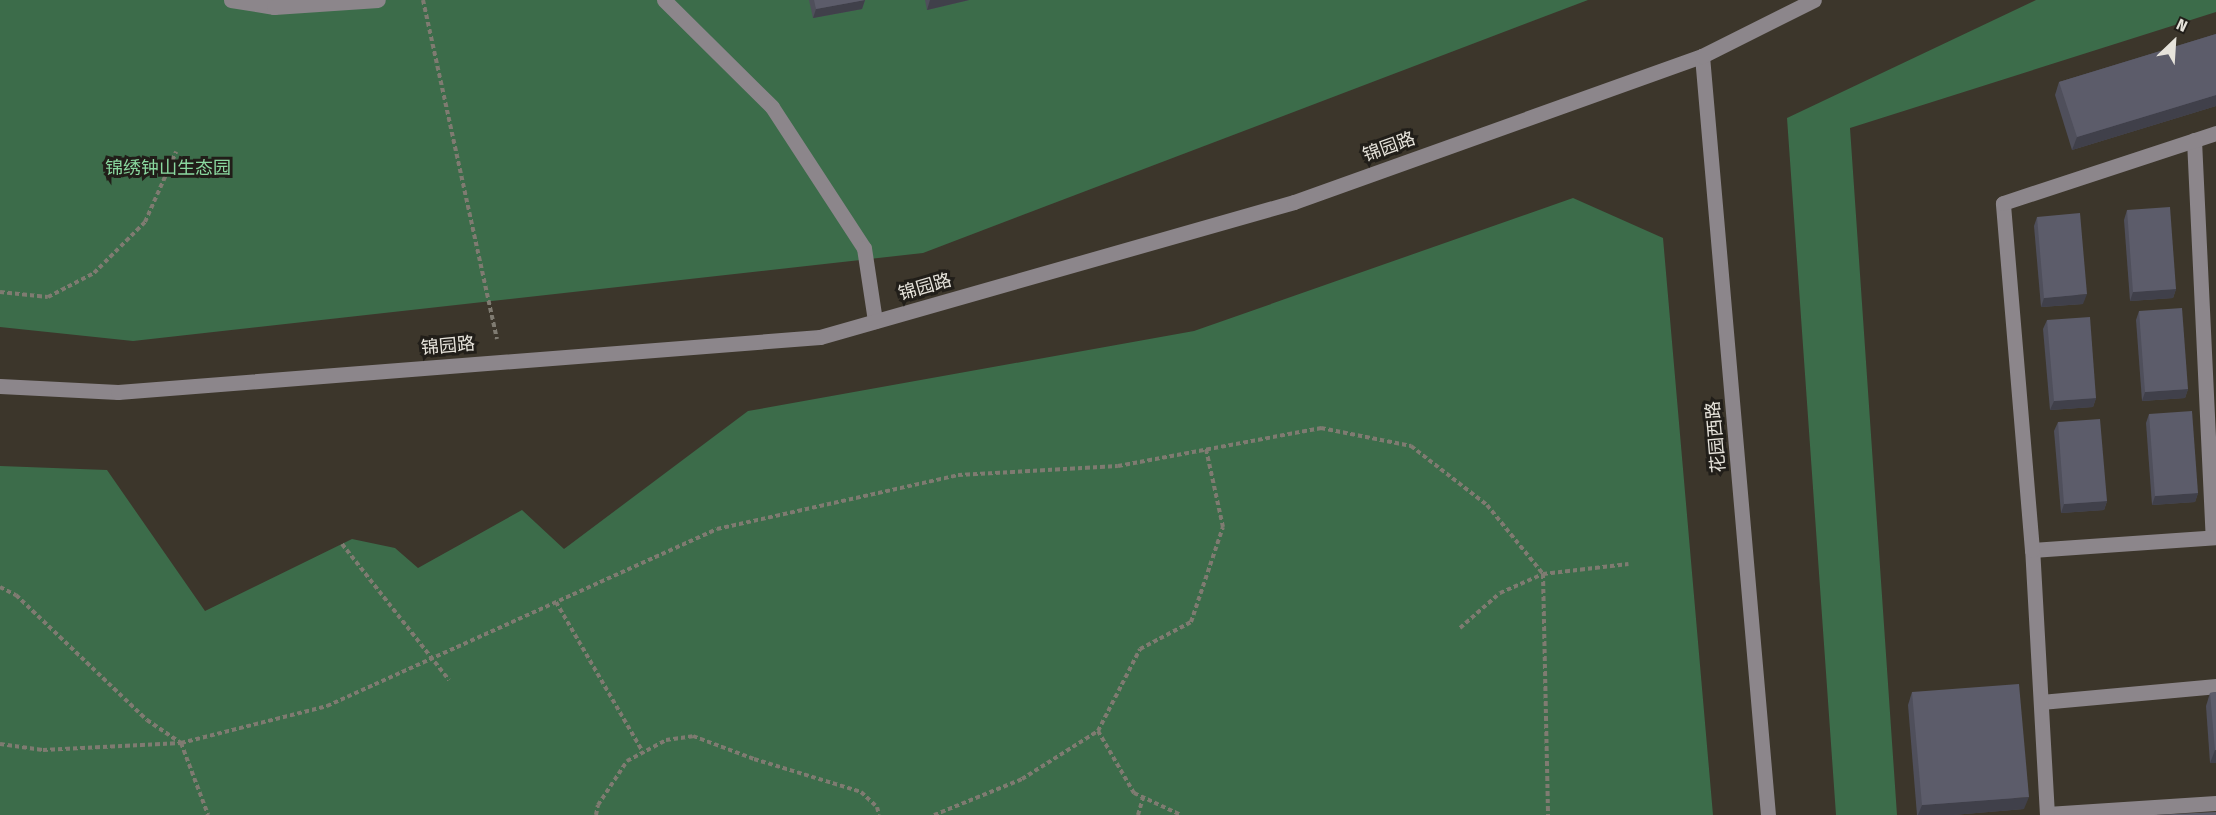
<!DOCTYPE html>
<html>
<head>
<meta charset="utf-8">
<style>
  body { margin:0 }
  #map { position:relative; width:2216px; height:815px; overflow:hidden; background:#3c362b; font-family:"Fira Sans Condensed","Noto Sans SC",sans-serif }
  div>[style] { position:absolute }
  .green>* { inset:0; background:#3c6c4a }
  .path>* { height:4px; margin-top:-2px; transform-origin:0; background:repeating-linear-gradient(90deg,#7f7b71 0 4.5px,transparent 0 7.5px) }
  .minor>* { height:15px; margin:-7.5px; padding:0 7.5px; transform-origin:7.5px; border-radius:7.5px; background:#8c868b }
  .wall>* { inset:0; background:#4f4f5b }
  .shaded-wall>* { inset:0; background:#40404a }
  .building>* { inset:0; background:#5c5c6a }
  span { translate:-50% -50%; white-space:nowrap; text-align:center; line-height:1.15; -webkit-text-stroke:6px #211e19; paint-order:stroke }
  .street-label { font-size:18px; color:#e6e3db }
  .park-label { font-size:18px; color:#8ad89f }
  .north { position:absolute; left:2144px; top:12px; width:60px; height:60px; -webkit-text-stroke:4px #211e19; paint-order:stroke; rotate:25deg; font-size:16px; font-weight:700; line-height:24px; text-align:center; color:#e6e3db }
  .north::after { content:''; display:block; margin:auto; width:21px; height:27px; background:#e6e3db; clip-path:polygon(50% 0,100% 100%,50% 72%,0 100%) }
</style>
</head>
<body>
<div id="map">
  <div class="green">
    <i style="clip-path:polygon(0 0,1588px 0,923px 253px,133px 341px,0 327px)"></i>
    <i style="clip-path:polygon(2036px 0,2216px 0,2216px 12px,1850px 128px,1897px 815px,1836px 815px,1787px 118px)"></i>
    <i style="clip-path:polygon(1573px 198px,1663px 238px,1713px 815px,0 815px,0 466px,107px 470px,205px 611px,352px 539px,395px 548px,418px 568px,522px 510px,564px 549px,748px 411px,1194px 331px)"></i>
  </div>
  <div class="path">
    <i style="left:423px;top:0;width:347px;rotate:77.7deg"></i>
    <i style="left:0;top:292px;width:48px;rotate:5.9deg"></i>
    <i style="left:48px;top:297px;width:52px;rotate:-27.6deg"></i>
    <i style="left:94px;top:273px;width:72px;rotate:-45deg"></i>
    <i style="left:145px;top:222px;width:77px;rotate:-66.1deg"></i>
    <i style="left:342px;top:544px;width:173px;rotate:51.8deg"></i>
    <i style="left:0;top:587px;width:18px;rotate:27deg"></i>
    <i style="left:16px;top:595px;width:181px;rotate:43.7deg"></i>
    <i style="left:147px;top:720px;width:41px;rotate:34.1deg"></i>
    <i style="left:181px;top:743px;width:77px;rotate:69.4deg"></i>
    <i style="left:556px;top:602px;width:173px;rotate:59.9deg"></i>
    <i style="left:1460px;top:628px;width:53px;rotate:-41.2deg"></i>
    <i style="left:1500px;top:593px;width:47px;rotate:-23.8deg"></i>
    <i style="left:1543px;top:574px;width:86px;rotate:-6.7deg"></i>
    <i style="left:1098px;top:731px;width:72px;rotate:59.9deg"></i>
    <i style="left:1134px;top:793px;width:52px;rotate:25.1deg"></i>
    <i style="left:0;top:744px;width:43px;rotate:7.9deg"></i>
    <i style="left:43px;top:750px;width:138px;rotate:-2.9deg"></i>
    <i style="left:181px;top:743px;width:151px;rotate:-14.2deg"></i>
    <i style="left:327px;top:706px;width:428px;rotate:-24.4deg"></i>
    <i style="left:717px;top:529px;width:247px;rotate:-12.6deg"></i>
    <i style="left:958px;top:475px;width:160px;rotate:-3.2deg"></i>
    <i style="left:1118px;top:466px;width:207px;rotate:-10.6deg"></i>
    <i style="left:1321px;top:428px;width:92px;rotate:11.3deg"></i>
    <i style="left:1411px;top:446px;width:96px;rotate:37.8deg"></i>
    <i style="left:1487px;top:505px;width:89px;rotate:50.9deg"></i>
    <i style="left:1543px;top:574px;width:241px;rotate:88.8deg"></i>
    <i style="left:596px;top:815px;width:10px;rotate:-79deg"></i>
    <i style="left:598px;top:805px;width:53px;rotate:-56.6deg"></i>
    <i style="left:627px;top:761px;width:44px;rotate:-28.3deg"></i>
    <i style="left:666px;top:740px;width:27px;rotate:-8deg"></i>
    <i style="left:693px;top:736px;width:65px;rotate:20.7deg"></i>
    <i style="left:754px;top:759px;width:112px;rotate:17.1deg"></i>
    <i style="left:861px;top:792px;width:22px;rotate:43deg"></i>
    <i style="left:877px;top:807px;width:8px;rotate:76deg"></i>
    <i style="left:934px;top:815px;width:95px;rotate:-22.2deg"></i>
    <i style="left:1022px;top:779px;width:90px;rotate:-32.3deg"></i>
    <i style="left:1098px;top:731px;width:92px;rotate:-62.9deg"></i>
    <i style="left:1140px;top:649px;width:58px;rotate:-27.9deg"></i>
    <i style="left:1191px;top:622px;width:100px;rotate:-71.4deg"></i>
    <i style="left:1223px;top:527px;width:80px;rotate:-102.3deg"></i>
    <i style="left:1138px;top:815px;width:19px;rotate:-74deg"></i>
  </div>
  <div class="minor">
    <i style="left:231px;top:0;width:44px;rotate:9.2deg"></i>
    <i style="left:274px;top:7px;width:104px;rotate:-3.9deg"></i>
    <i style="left:664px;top:0;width:152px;rotate:44.7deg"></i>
    <i style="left:772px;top:107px;width:168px;rotate:56.9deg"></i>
    <i style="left:864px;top:248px;width:74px;rotate:81.4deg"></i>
    <i style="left:1702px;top:56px;width:762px;rotate:85.03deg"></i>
    <i style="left:2194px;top:140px;width:397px;rotate:87.3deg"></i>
    <i style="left:0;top:386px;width:118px;rotate:2.9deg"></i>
    <i style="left:118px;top:392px;width:704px;rotate:-4.48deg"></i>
    <i style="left:820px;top:337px;width:493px;rotate:-15.9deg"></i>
    <i style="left:1294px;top:202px;width:433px;rotate:-19.7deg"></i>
    <i style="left:1702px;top:56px;width:125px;rotate:-26.6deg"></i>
    <i style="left:2032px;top:550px;width:184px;rotate:-4deg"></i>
    <i style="left:2041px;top:702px;width:176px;rotate:-5.2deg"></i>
    <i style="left:2047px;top:814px;width:169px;rotate:-3.7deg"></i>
    <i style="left:2047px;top:815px;width:265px;rotate:-93.2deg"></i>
    <i style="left:2032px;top:550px;width:348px;rotate:-94.8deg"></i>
    <i style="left:2003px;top:203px;width:224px;rotate:-18.2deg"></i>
  </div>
  <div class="wall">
    <i style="clip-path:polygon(809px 0,865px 0,862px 9px,813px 18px)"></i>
    <i style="clip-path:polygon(925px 0,969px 0,927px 10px)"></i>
    <i style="clip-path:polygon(2216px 34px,2216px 106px,2072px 150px,2055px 95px,2059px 82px)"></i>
    <i style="clip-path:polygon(2127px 210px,2176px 289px,2173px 298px,2130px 301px,2124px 220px)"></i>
    <i style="clip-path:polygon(2037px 217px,2083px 304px,2041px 307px,2034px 226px)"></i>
    <i style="clip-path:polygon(2139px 311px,2188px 389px,2185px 398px,2142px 401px,2136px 320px)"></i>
    <i style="clip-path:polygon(2047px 320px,2096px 398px,2093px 407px,2050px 410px,2043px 329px)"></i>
    <i style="clip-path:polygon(2149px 414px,2198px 493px,2195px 502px,2152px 505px,2146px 423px)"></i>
    <i style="clip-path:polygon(2058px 422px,2107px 501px,2104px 510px,2061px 513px,2054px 431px)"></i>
    <i style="clip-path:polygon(1912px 692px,2024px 809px,1953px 815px,1917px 815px,1908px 705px)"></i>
    <i style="clip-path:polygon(2216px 692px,2216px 763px,2210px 763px,2206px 706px,2210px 693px)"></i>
  </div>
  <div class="shaded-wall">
    <i style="clip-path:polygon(865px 0,862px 9px,813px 18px,816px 9px)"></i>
    <i style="clip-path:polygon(930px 0,969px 0,927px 10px)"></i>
    <i style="clip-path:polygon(2216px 95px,2216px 106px,2072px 150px,2077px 137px)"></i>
    <i style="clip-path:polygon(2176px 289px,2173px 298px,2130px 301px,2133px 292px)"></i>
    <i style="clip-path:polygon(2087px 294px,2083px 304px,2041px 307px,2044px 298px)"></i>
    <i style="clip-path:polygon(2188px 389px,2185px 398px,2142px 401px,2145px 392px)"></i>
    <i style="clip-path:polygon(2096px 398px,2093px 407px,2050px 410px,2054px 401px)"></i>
    <i style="clip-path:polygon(2198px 493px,2195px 502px,2152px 505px,2155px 496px)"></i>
    <i style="clip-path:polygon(2107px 501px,2104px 510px,2061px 513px,2064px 504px)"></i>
    <i style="clip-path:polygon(2215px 750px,2216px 750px,2216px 763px,2210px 763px)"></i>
    <i style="clip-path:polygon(2029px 797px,2024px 809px,1953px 815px,1918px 815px,1922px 805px)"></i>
  </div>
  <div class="building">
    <i style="clip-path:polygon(814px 0,865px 0,816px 9px)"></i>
    <i style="clip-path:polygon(2216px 34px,2216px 95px,2077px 137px,2059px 82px)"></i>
    <i style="clip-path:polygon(2170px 207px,2176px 289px,2133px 292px,2127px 210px)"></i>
    <i style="clip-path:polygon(2080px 213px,2087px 294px,2044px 298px,2037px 217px)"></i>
    <i style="clip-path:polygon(2182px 308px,2188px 389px,2145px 392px,2139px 311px)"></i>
    <i style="clip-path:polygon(2090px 317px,2096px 398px,2054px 401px,2047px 320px)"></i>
    <i style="clip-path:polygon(2192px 411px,2198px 493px,2155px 496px,2149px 414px)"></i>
    <i style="clip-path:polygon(2100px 419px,2107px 501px,2064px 504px,2058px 422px)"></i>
    <i style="clip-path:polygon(2019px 684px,2029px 797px,1922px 805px,1912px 692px)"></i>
    <i style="clip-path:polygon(2216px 692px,2216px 750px,2215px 750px,2210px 693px)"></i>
    <i style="clip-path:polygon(2216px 812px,2216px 815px,2154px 815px)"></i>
  </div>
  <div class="street-label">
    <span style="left:1389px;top:147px;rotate:-20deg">锦园路</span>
    <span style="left:925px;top:287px;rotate:-16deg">锦园路</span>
    <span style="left:448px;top:346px;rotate:-5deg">锦园路</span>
    <span style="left:1716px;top:437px;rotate:-95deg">花园西路</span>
  </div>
  <div class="park-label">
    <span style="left:168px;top:168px">锦绣钟山生态园</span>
  </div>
  <div class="north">N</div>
</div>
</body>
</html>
